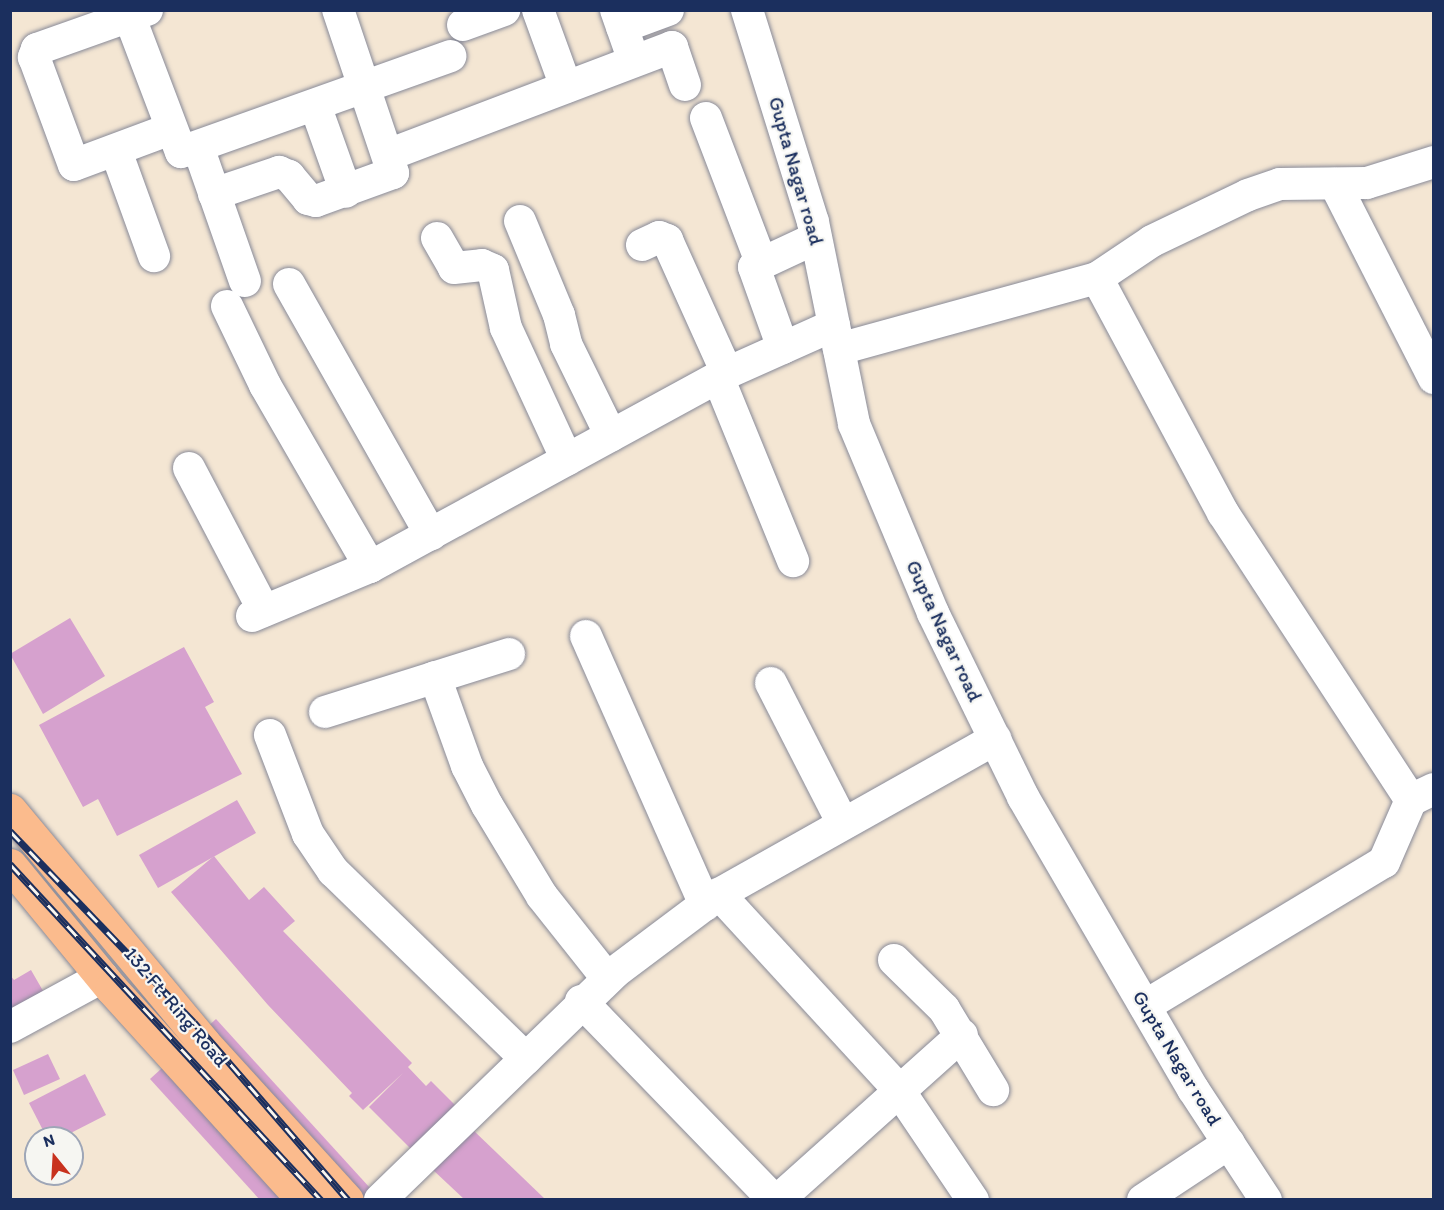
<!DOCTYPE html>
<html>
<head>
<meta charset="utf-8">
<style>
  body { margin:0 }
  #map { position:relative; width:1444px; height:1210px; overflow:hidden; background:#f4e6d3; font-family:Itim,sans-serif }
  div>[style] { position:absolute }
  .building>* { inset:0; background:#d6a1ce }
  .roads { filter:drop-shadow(0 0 2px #888a98) drop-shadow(0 0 2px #888a98) }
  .minor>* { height:32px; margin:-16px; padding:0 16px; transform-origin:16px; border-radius:16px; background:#fff }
  .major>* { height:33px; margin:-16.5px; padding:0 16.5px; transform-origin:16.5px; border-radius:16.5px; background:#fbbb8d }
  .rail>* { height:7px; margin-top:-3.5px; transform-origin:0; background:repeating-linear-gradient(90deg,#f6f6f2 0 14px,#1b2f5e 0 28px); box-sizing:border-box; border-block:2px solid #1b2f5e }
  span { translate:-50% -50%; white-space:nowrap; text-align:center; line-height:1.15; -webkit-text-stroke:4.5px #f6f6f2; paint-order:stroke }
  .street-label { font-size:20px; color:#1b2f5e }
  .frame { position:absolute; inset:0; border:12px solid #1b2f5e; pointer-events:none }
  .north { position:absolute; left:24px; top:1126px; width:60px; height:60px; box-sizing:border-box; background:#f6f6f2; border:2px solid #9ea6b7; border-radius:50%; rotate:342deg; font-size:16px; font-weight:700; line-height:24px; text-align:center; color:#1b2f5e }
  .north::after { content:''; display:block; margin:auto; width:21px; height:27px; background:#c8321e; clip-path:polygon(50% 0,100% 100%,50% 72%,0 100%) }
</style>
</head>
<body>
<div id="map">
  <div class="building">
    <i style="clip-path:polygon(70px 618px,105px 676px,43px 714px,10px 654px)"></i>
    <i style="clip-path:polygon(184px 647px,214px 702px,205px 707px,242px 774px,117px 836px,98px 799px,83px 807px,39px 725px)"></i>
    <i style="clip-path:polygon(237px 800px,256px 833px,158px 888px,139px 855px)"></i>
    <i style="clip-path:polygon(214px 856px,249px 900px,264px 887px,295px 921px,283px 931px,412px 1063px,408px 1067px,426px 1086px,431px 1081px,463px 1113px,419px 1157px,369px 1107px,403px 1073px,363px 1110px,349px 1096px,352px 1093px,268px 1005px,171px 892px)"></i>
    <i style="clip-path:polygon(31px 970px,46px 996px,10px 1017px,10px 975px,14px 980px)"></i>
    <i style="clip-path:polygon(216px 1019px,381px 1200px,260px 1200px,150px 1079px)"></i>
    <i style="clip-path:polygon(48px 1054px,60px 1079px,24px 1095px,13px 1070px)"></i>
    <i style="clip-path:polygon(85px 1074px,106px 1115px,61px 1138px,47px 1138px,29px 1103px)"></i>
    <i style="clip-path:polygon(473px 1130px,546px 1200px,465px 1200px,432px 1169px)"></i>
  </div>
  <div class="roads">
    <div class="minor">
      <i style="left:127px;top:10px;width:152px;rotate:69.2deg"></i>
      <i style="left:181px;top:152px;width:286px;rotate:-19.6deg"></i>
      <i style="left:147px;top:10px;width:117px;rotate:160.5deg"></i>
      <i style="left:37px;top:49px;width:9px;rotate:111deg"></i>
      <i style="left:34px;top:57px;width:115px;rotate:69.7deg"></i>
      <i style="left:74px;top:165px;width:103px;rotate:-20.4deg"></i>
      <i style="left:538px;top:10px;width:82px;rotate:70deg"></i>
      <i style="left:616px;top:10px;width:54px;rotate:70.6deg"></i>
      <i style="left:747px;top:10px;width:222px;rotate:72.7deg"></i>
      <i style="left:813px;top:222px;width:206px;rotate:78.5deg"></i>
      <i style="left:854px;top:424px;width:205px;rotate:67.3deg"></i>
      <i style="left:933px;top:613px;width:205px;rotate:63.9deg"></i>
      <i style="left:1023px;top:797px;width:338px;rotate:59.8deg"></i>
      <i style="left:1193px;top:1089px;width:133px;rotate:56.7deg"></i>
      <i style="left:463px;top:25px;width:44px;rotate:-20.1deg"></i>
      <i style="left:622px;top:27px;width:49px;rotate:-20.3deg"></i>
      <i style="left:315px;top:105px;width:92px;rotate:70.4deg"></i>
      <i style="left:706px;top:118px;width:154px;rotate:69.1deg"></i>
      <i style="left:198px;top:147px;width:142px;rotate:70.7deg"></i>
      <i style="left:116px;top:151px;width:112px;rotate:70.1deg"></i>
      <i style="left:388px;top:155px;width:304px;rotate:-20.8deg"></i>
      <i style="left:672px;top:47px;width:40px;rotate:71.1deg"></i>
      <i style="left:1335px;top:184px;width:218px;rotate:63deg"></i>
      <i style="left:214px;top:194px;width:69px;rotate:-18.7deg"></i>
      <i style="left:279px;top:172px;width:11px;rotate:22deg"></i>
      <i style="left:289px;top:176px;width:30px;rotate:50deg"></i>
      <i style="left:308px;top:199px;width:8px;rotate:14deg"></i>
      <i style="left:316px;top:201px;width:82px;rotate:-20deg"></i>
      <i style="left:393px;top:173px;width:172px;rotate:-108.6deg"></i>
      <i style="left:520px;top:221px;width:102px;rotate:67.5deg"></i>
      <i style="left:559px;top:315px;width:30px;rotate:76deg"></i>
      <i style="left:566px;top:344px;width:102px;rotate:63.9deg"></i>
      <i style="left:437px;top:238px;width:34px;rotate:60deg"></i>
      <i style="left:454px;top:268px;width:28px;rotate:-6deg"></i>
      <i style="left:482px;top:265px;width:12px;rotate:24deg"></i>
      <i style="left:493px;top:270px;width:59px;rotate:77.4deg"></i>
      <i style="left:506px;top:328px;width:145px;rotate:65.2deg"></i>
      <i style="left:642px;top:245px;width:19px;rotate:-25deg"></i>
      <i style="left:659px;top:237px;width:9px;rotate:21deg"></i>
      <i style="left:667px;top:240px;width:146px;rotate:65.7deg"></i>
      <i style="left:1097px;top:278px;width:66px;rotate:-33.9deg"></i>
      <i style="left:1152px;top:241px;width:106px;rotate:-25.6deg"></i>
      <i style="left:1248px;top:195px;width:34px;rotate:-19deg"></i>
      <i style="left:1280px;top:184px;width:87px;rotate:-0.7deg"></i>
      <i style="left:1367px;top:183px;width:70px;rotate:-17.4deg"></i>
      <i style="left:289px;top:284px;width:288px;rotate:60.5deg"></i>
      <i style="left:227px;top:306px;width:88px;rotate:64.3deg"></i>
      <i style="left:265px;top:385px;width:210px;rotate:60deg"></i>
      <i style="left:370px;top:567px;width:396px;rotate:-28.6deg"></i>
      <i style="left:718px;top:377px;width:127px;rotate:-24.1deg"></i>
      <i style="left:783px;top:348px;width:86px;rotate:-109.7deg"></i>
      <i style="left:754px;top:267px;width:68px;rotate:-25.1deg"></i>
      <i style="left:839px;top:349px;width:268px;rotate:-15.4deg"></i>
      <i style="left:1097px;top:278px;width:267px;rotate:61.8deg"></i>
      <i style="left:1223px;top:513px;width:343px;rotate:56.8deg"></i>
      <i style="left:718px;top:377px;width:199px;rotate:67.8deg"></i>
      <i style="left:189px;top:468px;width:161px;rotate:62.3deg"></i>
      <i style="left:252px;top:616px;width:128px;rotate:-22.6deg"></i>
      <i style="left:586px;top:636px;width:294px;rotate:66.1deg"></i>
      <i style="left:435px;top:677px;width:95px;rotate:70.2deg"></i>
      <i style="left:467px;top:766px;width:44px;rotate:62.9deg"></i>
      <i style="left:487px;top:805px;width:106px;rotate:58.9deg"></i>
      <i style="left:542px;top:896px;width:105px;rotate:51.6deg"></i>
      <i style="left:771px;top:683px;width:158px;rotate:62.9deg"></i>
      <i style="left:325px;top:712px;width:193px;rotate:-17.5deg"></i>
      <i style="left:270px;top:735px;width:106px;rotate:69deg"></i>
      <i style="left:308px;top:834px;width:45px;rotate:56deg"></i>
      <i style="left:333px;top:871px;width:269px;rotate:44.2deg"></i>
      <i style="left:719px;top:894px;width:265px;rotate:47.4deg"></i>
      <i style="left:898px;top:1089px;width:134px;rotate:56deg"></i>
      <i style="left:894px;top:960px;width:70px;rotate:44.4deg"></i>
      <i style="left:944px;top:1009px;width:95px;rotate:58.8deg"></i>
      <i style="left:581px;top:1001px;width:277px;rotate:45.9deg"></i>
      <i style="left:1145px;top:1006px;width:279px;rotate:-31.1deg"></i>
      <i style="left:1384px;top:862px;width:68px;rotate:-66.5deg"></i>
      <i style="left:1411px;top:800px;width:25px;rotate:-26deg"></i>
      <i style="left:10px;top:1027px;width:105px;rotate:-28.5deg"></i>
      <i style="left:380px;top:1200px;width:327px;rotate:-44.1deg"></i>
      <i style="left:615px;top:972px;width:130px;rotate:-36.9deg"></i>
      <i style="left:719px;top:894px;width:317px;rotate:-29.3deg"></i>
      <i style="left:778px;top:1200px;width:247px;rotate:-41.9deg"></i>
      <i style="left:1143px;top:1200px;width:103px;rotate:-33.5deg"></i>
    </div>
    <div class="major">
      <i style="left:10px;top:810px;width:303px;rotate:50.2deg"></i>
      <i style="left:204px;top:1043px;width:212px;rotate:47.7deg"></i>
      <i style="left:10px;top:865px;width:159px;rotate:50.6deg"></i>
      <i style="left:111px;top:988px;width:286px;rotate:47.8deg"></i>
    </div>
  </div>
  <div class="rail">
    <i style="left:10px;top:831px;width:265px;rotate:46.1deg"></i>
    <i style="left:194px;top:1022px;width:235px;rotate:49.1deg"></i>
    <i style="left:10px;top:864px;width:458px;rotate:47.2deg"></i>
  </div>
  <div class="street-label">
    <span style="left:796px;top:171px;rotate:74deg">Gupta Nagar road</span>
    <span style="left:944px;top:631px;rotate:65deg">Gupta Nagar road</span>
    <span style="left:176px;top:1007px;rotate:50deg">132 Ft. Ring Road</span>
    <span style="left:1177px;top:1058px;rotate:59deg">Gupta Nagar road</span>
  </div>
  <div class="frame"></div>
  <div class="north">N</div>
</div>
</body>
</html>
